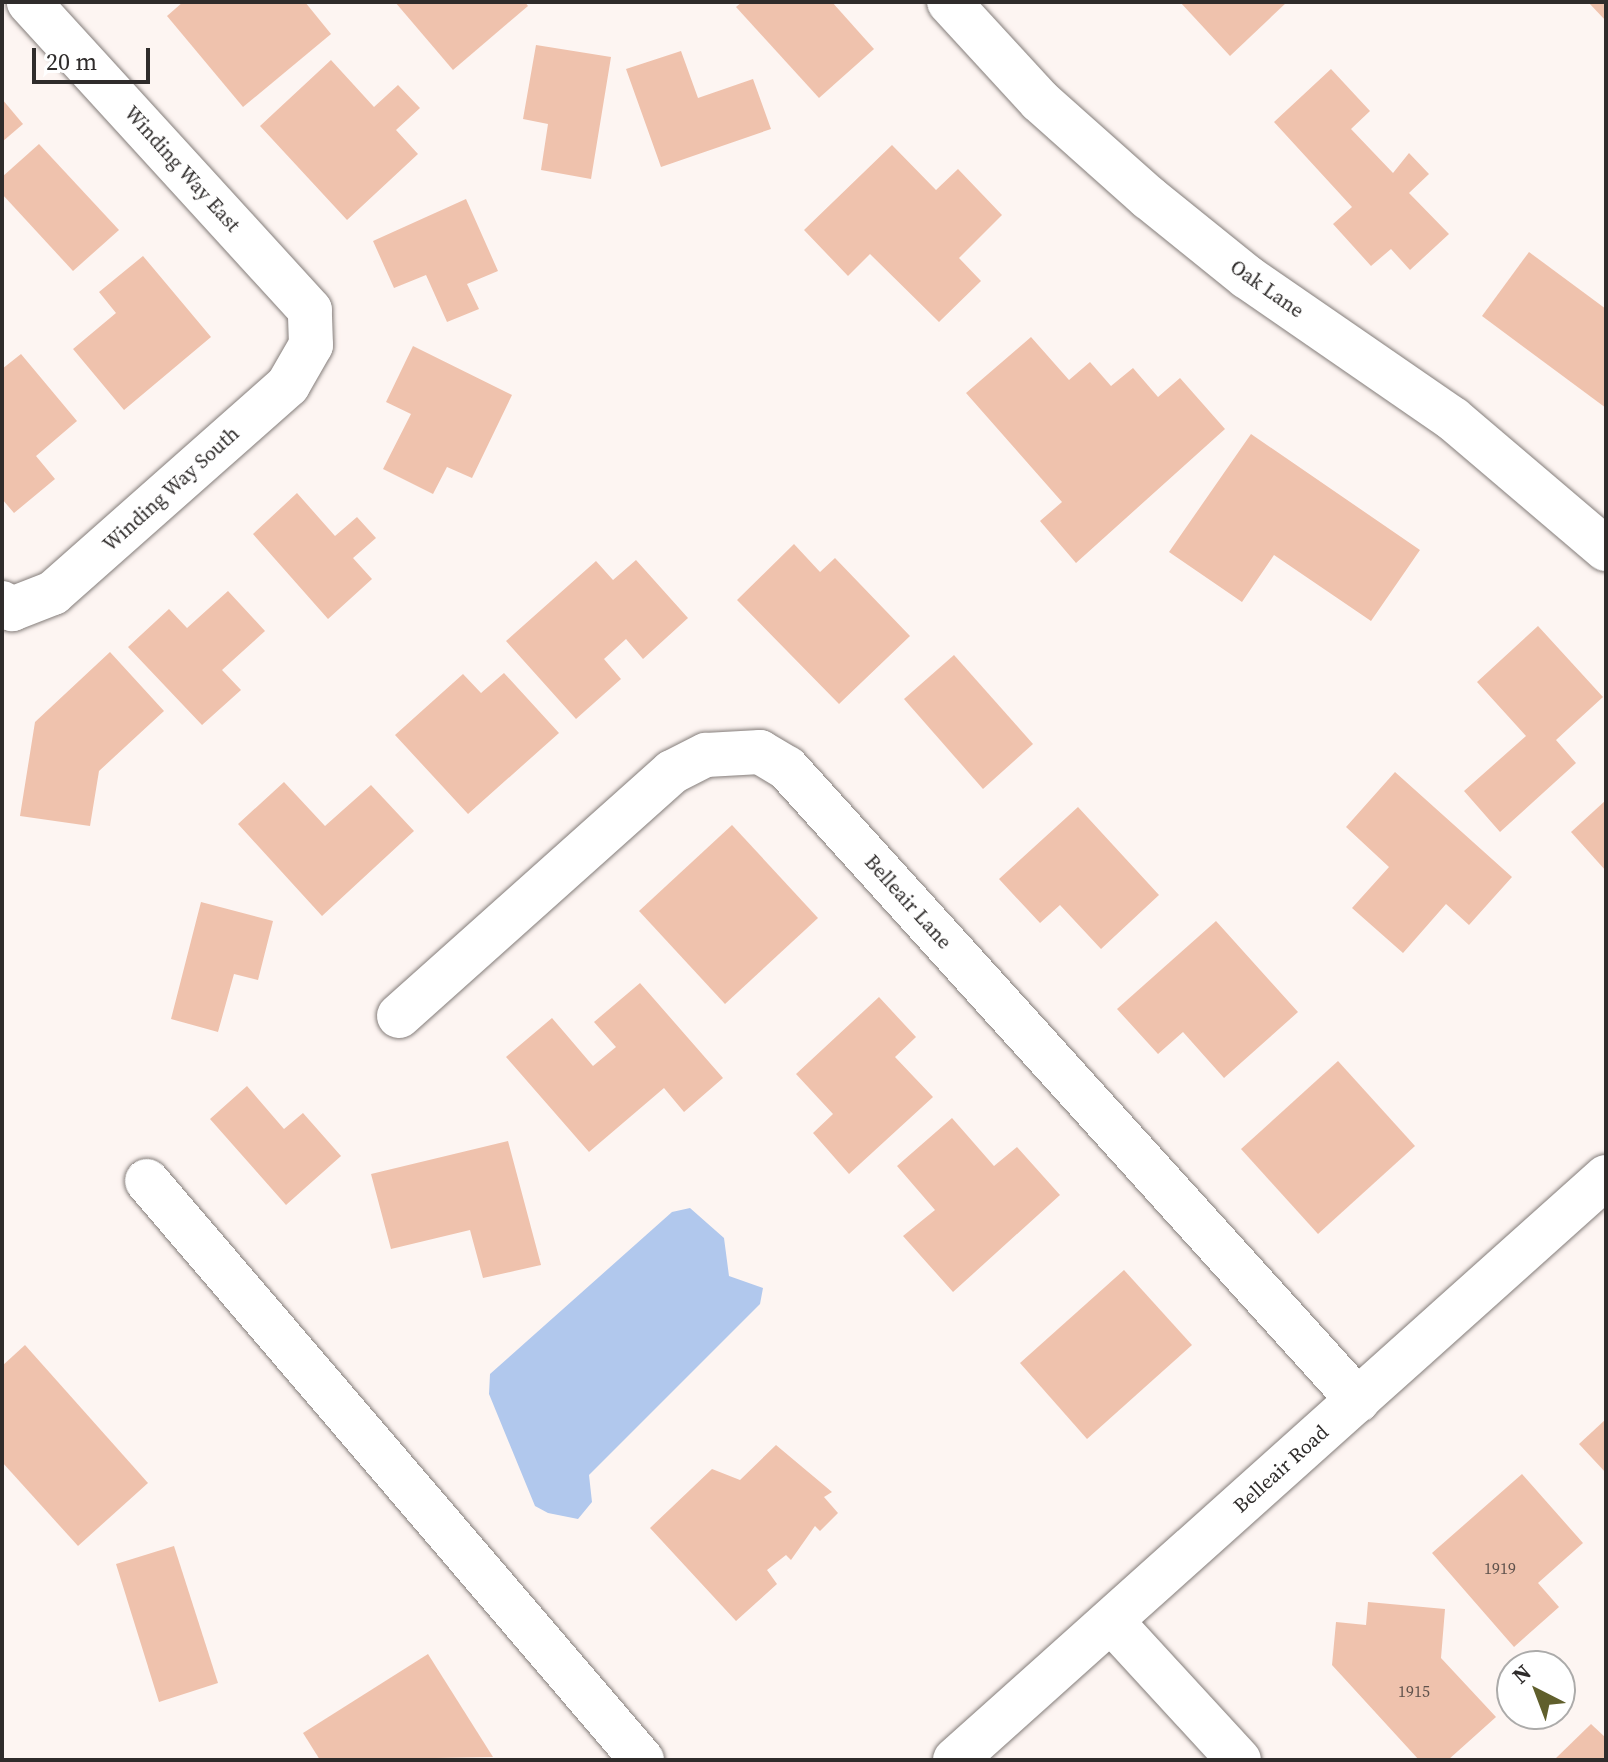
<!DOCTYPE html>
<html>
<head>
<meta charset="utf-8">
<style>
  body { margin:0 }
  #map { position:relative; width:1608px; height:1762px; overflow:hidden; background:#fdf5f2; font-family:"Source Serif 4",serif }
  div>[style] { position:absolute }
  .water>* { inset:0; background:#b1c8ed }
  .building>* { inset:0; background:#efc2ad }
  .roads { filter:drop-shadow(0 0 2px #847d7a) drop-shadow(0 0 2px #847d7a) }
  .minor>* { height:44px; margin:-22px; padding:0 22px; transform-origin:22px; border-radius:22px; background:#fff }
  .major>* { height:44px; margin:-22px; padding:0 22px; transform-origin:22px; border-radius:22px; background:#fff }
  span { translate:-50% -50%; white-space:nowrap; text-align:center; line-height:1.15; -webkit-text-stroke:6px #fff; paint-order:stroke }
  .number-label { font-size:16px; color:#5f524c }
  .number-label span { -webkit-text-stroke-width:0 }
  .street-label { font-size:20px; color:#2f2c2b }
  .frame { position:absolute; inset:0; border:4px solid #2f2c2b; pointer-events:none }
  .north { position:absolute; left:1496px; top:1650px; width:80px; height:80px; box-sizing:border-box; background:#fff; border:2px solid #acabaa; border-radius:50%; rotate:318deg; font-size:22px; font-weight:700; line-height:32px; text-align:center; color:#2f2c2b }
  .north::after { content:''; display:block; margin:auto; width:28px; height:36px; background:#605f2c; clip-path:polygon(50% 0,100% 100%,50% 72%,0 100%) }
  .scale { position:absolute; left:32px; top:48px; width:118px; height:36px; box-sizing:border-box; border:4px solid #2f2c2b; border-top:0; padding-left:10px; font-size:24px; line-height:28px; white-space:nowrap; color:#2f2c2b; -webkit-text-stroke:6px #fff; paint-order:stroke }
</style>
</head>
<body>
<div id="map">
  <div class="water">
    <i style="clip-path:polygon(690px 1208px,724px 1238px,729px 1276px,763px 1288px,760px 1304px,589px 1475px,592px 1502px,578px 1519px,548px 1513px,535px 1506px,489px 1394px,490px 1374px,672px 1212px)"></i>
  </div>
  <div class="building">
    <i style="clip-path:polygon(183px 2px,305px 2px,331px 34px,243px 107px,167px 16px)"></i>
    <i style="clip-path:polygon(395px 2px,525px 2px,528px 6px,453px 70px)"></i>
    <i style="clip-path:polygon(742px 2px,832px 2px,874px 49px,819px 98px,736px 7px)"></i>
    <i style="clip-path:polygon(1180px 2px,1287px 2px,1230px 56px)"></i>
    <i style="clip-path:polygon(1588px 2px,1606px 2px,1606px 21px)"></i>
    <i style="clip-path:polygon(536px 45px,611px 57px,591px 179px,541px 170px,548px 124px,523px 119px)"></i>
    <i style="clip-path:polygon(681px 51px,698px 98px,753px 79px,771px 129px,661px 167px,626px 69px)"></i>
    <i style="clip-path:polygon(331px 60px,374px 107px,398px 85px,420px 108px,396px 130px,418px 154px,347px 220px,260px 126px)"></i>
    <i style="clip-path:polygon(1331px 69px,1370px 111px,1351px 129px,1393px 173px,1409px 153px,1429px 174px,1409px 193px,1449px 234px,1410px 270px,1391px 249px,1371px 266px,1333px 224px,1352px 207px,1274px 122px)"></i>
    <i style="clip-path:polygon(2px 99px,23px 124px,2px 142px)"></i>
    <i style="clip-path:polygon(39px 144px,119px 230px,73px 271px,2px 194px,2px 177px)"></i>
    <i style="clip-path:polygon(892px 145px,936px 190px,958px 169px,1002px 215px,959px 258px,981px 281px,939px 322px,870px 254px,848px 276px,804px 230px)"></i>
    <i style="clip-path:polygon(466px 199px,498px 271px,467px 284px,479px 309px,447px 322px,426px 275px,394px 288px,373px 241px)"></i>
    <i style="clip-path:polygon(1529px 252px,1606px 309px,1606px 408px,1482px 316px)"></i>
    <i style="clip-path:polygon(143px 256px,211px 337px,124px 410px,73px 349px,116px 313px,99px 292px)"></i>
    <i style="clip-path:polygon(1031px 337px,1069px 380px,1090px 362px,1111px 386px,1133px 368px,1158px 397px,1180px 378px,1225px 429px,1076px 563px,1040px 521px,1062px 502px,966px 393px)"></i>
    <i style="clip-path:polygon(413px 346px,512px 395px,472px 478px,447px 467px,433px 494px,383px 469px,411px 414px,386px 402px)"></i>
    <i style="clip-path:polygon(21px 354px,77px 421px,36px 456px,55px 479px,14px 513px,2px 499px,2px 369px)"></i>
    <i style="clip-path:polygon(1251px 434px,1420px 550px,1371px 621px,1274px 555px,1242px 602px,1169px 552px)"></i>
    <i style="clip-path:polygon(297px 493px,335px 536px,357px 517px,376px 538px,353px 558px,372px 579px,328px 619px,253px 534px)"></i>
    <i style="clip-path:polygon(794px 544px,820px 572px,835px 558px,910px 636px,839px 704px,737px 600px)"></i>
    <i style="clip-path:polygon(636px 560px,688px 618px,643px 659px,626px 639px,604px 659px,621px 679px,576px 719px,506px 641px,596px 561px,613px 580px)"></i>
    <i style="clip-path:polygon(228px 591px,265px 631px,222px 670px,241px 690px,202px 725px,128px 647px,169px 609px,187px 628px)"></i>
    <i style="clip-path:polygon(1538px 626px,1603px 697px,1556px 740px,1576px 763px,1500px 832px,1464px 791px,1526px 736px,1477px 682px)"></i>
    <i style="clip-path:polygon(110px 652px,164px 711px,99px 771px,90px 826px,20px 816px,35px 722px)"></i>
    <i style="clip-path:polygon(954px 655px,1033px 744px,983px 789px,904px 699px)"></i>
    <i style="clip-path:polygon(504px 673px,559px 733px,468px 814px,395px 735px,463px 674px,481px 693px)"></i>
    <i style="clip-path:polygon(1395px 772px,1512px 877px,1469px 925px,1446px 904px,1403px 953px,1352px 908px,1389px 867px,1346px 827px)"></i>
    <i style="clip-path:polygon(284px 782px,325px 826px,371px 785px,414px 831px,322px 916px,238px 824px)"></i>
    <i style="clip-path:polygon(1606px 800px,1606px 871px,1571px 832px)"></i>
    <i style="clip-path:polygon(1078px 807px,1159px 895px,1101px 949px,1060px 905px,1040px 923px,999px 879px)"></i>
    <i style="clip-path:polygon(732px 825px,818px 918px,725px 1004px,639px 911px)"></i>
    <i style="clip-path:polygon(201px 902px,273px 921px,258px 980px,234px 974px,218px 1032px,171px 1019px)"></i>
    <i style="clip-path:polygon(1216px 921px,1298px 1012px,1224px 1078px,1183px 1032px,1158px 1054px,1117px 1009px)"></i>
    <i style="clip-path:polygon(640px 983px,723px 1078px,684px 1112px,664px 1088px,589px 1152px,506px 1057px,552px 1018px,593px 1066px,616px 1047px,594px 1022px)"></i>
    <i style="clip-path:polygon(879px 997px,916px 1037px,895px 1057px,933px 1097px,849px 1174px,813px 1133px,833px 1114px,796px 1074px)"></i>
    <i style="clip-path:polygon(1338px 1061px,1415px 1146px,1318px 1234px,1241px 1149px)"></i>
    <i style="clip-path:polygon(247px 1086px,284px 1129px,303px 1113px,341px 1156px,286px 1205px,210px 1119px)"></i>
    <i style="clip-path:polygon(952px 1118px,994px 1166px,1017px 1147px,1060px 1195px,953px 1292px,903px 1236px,935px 1210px,897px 1166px)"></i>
    <i style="clip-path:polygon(508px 1141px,541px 1265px,483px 1278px,470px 1230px,391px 1249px,371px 1174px)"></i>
    <i style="clip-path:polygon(1124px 1270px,1192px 1345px,1087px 1439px,1020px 1363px)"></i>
    <i style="clip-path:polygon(25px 1345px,148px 1483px,78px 1546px,2px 1462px,2px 1366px)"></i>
    <i style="clip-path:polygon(1606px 1419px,1606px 1473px,1579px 1444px)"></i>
    <i style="clip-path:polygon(776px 1445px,832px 1492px,824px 1497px,838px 1513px,820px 1531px,815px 1526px,791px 1560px,786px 1555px,767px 1570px,777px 1584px,736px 1621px,650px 1528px,712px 1469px,740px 1480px)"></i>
    <i style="clip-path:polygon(1522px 1474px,1583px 1543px,1538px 1583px,1559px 1607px,1514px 1647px,1432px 1553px)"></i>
    <i style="clip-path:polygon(174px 1546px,218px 1683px,159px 1702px,116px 1564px)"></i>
    <i style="clip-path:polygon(1368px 1602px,1445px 1609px,1441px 1658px,1496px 1717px,1448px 1760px,1419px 1760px,1332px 1665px,1336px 1622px,1366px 1625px)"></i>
    <i style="clip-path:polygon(428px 1654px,493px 1757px,320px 1760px,303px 1733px)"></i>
    <i style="clip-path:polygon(1591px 1724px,1606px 1738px,1606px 1760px,1554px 1760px)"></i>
  </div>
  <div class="roads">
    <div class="minor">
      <i style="left:949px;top:2px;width:134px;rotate:47.4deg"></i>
      <i style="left:1040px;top:101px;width:146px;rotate:41.7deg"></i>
      <i style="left:1149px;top:198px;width:126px;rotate:38.9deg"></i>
      <i style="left:1247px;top:277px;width:250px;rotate:34.6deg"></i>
      <i style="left:1453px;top:419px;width:201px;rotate:40.4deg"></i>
      <i style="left:2px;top:603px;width:12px;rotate:31deg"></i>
      <i style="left:12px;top:609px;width:44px;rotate:-21.3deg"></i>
      <i style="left:53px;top:593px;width:314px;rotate:-41.5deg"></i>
      <i style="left:288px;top:385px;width:46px;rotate:-60.1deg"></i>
      <i style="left:311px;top:345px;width:35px;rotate:-92deg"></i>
      <i style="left:310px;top:310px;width:417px;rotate:-132.4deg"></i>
      <i style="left:399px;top:1016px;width:366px;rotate:-41.8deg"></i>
      <i style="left:672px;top:772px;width:38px;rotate:-27deg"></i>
      <i style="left:706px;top:755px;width:54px;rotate:-3.2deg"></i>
      <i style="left:760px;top:752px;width:31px;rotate:31deg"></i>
      <i style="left:787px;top:768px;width:852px;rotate:47.9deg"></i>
      <i style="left:147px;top:1181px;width:762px;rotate:49.47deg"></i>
      <i style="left:1111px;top:1621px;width:189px;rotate:47.4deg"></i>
    </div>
    <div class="major">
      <i style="left:955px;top:1760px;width:874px;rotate:-41.85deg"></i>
    </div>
  </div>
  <div class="number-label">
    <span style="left:1500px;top:1568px">1919</span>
    <span style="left:1414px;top:1691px">1915</span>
  </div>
  <div class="street-label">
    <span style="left:182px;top:169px;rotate:48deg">Winding Way East</span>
    <span style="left:1267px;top:289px;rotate:35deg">Oak Lane</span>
    <span style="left:171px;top:489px;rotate:-42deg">Winding Way South</span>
    <span style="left:908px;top:902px;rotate:48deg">Belleair Lane</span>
    <span style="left:1281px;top:1469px;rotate:-42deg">Belleair Road</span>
  </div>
  <div class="frame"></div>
  <div class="north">N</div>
  <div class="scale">20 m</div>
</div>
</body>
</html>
